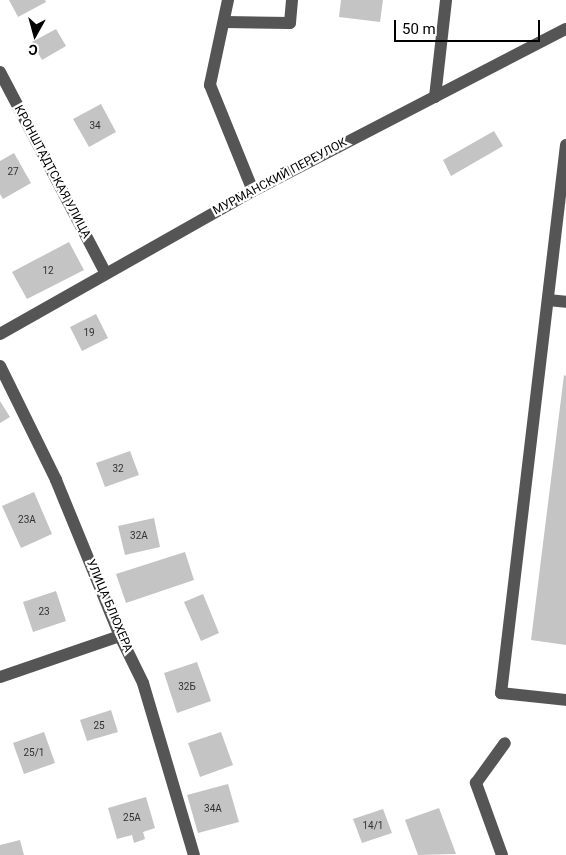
<!DOCTYPE html>
<html>
<head>
<meta charset="utf-8">
<style>
  body { margin:0 }
  #map { position:relative; width:566px; height:855px; overflow:hidden; background:#fff; font-family:Roboto,sans-serif }
  div>[style] { position:absolute }
  .building>* { inset:0; background:#c4c4c4 }
  .minor>* { height:12px; margin:-6px; padding:0 6px; transform-origin:6px; border-radius:6px; background:#555 }
  span { translate:-50% -50%; white-space:nowrap; text-align:center; line-height:1.15; -webkit-text-stroke:4.5px #fff; paint-order:stroke }
  .number-label { font-size:10px; color:#313131 }
  .number-label span { -webkit-text-stroke-width:0 }
  .street-label { font-size:12px; color:#000 }
  .north { position:absolute; left:10px; top:10px; width:50px; height:50px; -webkit-text-stroke:4px #fff; paint-order:stroke; rotate:187deg; font-size:14px; font-weight:700; line-height:20px; text-align:center; color:#000 }
  .north::after { content:''; display:block; margin:auto; width:18px; height:22px; background:#000; clip-path:polygon(50% 0,100% 100%,50% 72%,0 100%) }
  .scale { position:absolute; left:394px; top:20px; width:146px; height:22px; box-sizing:border-box; border:2px solid #000; border-top:0; padding-left:6px; font-size:15px; line-height:18px; white-space:nowrap; color:#000; -webkit-text-stroke:4px #fff; paint-order:stroke }
</style>
</head>
<body>
<div id="map">
  <div class="building">
    <i style="clip-path:polygon(9px 0,45px 0,46px 2px,18px 17px)"></i>
    <i style="clip-path:polygon(341px 0,383px 0,380px 22px,339px 17px)"></i>
    <i style="clip-path:polygon(56px 29px,66px 46px,42px 60px,32px 42px)"></i>
    <i style="clip-path:polygon(101px 104px,116px 132px,89px 147px,73px 119px)"></i>
    <i style="clip-path:polygon(494px 131px,503px 146px,451px 176px,443px 160px)"></i>
    <i style="clip-path:polygon(14px 153px,31px 183px,3px 199px,0 194px,0 161px)"></i>
    <i style="clip-path:polygon(69px 242px,84px 270px,27px 299px,12px 272px)"></i>
    <i style="clip-path:polygon(96px 314px,108px 338px,82px 351px,70px 327px)"></i>
    <i style="clip-path:polygon(564px 375px,566px 376px,566px 645px,531px 640px)"></i>
    <i style="clip-path:polygon(0 401px,10px 417px,0 423px)"></i>
    <i style="clip-path:polygon(130px 451px,139px 475px,105px 487px,96px 463px)"></i>
    <i style="clip-path:polygon(34px 492px,52px 534px,21px 548px,2px 506px)"></i>
    <i style="clip-path:polygon(154px 518px,160px 547px,125px 555px,118px 526px)"></i>
    <i style="clip-path:polygon(185px 552px,194px 580px,126px 603px,116px 574px)"></i>
    <i style="clip-path:polygon(56px 591px,66px 621px,33px 632px,23px 602px)"></i>
    <i style="clip-path:polygon(203px 594px,219px 633px,201px 641px,184px 602px)"></i>
    <i style="clip-path:polygon(197px 662px,211px 701px,177px 713px,164px 673px)"></i>
    <i style="clip-path:polygon(111px 710px,118px 732px,87px 741px,80px 720px)"></i>
    <i style="clip-path:polygon(44px 732px,55px 763px,24px 774px,13px 743px)"></i>
    <i style="clip-path:polygon(221px 732px,233px 765px,200px 777px,188px 743px)"></i>
    <i style="clip-path:polygon(228px 784px,239px 822px,198px 833px,187px 795px)"></i>
    <i style="clip-path:polygon(146px 797px,155px 828px,143px 832px,145px 839px,134px 843px,132px 835px,117px 839px,108px 808px)"></i>
    <i style="clip-path:polygon(439px 808px,456px 854px,418px 855px,405px 820px)"></i>
    <i style="clip-path:polygon(383px 809px,392px 833px,362px 843px,353px 819px)"></i>
    <i style="clip-path:polygon(20px 840px,24px 855px,0 855px,0 845px)"></i>
  </div>
  <div class="minor">
    <i style="left:228px;top:0;width:87px;rotate:102deg"></i>
    <i style="left:210px;top:85px;width:114px;rotate:67.9deg"></i>
    <i style="left:225px;top:22px;width:65px;rotate:0.9deg"></i>
    <i style="left:290px;top:23px;width:23px;rotate:-85deg"></i>
    <i style="left:0;top:72px;width:226px;rotate:62.3deg"></i>
    <i style="left:435px;top:97px;width:98px;rotate:-83.5deg"></i>
    <i style="left:566px;top:145px;width:552px;rotate:96.76deg"></i>
    <i style="left:501px;top:693px;width:65px;rotate:6.1deg"></i>
    <i style="left:548px;top:300px;width:18px;rotate:6deg"></i>
    <i style="left:0;top:334px;width:291px;rotate:-29.5deg"></i>
    <i style="left:253px;top:191px;width:352px;rotate:-27.4deg"></i>
    <i style="left:0;top:366px;width:127px;rotate:63.8deg"></i>
    <i style="left:56px;top:480px;width:169px;rotate:67.7deg"></i>
    <i style="left:120px;top:636px;width:52px;rotate:63.9deg"></i>
    <i style="left:143px;top:683px;width:179px;rotate:73.5deg"></i>
    <i style="left:0;top:677px;width:127px;rotate:-18.9deg"></i>
    <i style="left:502px;top:855px;width:77px;rotate:-109.9deg"></i>
    <i style="left:476px;top:783px;width:49px;rotate:-54.1deg"></i>
  </div>
  <div class="number-label">
    <span style="left:95px;top:126px">34</span>
    <span style="left:13px;top:172px">27</span>
    <span style="left:48px;top:271px">12</span>
    <span style="left:89px;top:333px">19</span>
    <span style="left:118px;top:469px">32</span>
    <span style="left:27px;top:520px">23А</span>
    <span style="left:139px;top:536px">32А</span>
    <span style="left:44px;top:612px">23</span>
    <span style="left:187px;top:687px">32Б</span>
    <span style="left:99px;top:726px">25</span>
    <span style="left:34px;top:753px">25/1</span>
    <span style="left:213px;top:809px">34А</span>
    <span style="left:132px;top:818px">25А</span>
    <span style="left:373px;top:826px">14/1</span>
  </div>
  <div class="street-label">
    <span style="left:52px;top:172px;rotate:62deg">КРОНШТАДТСКАЯ УЛИЦА</span>
    <span style="left:280px;top:177px;rotate:-28deg">МУРМАНСКИЙ ПЕРЕУЛОК</span>
    <span style="left:109px;top:606px;rotate:67deg">УЛИЦА БЛЮХЕРА</span>
  </div>
  <div class="north">С</div>
  <div class="scale">50 m</div>
</div>
</body>
</html>
